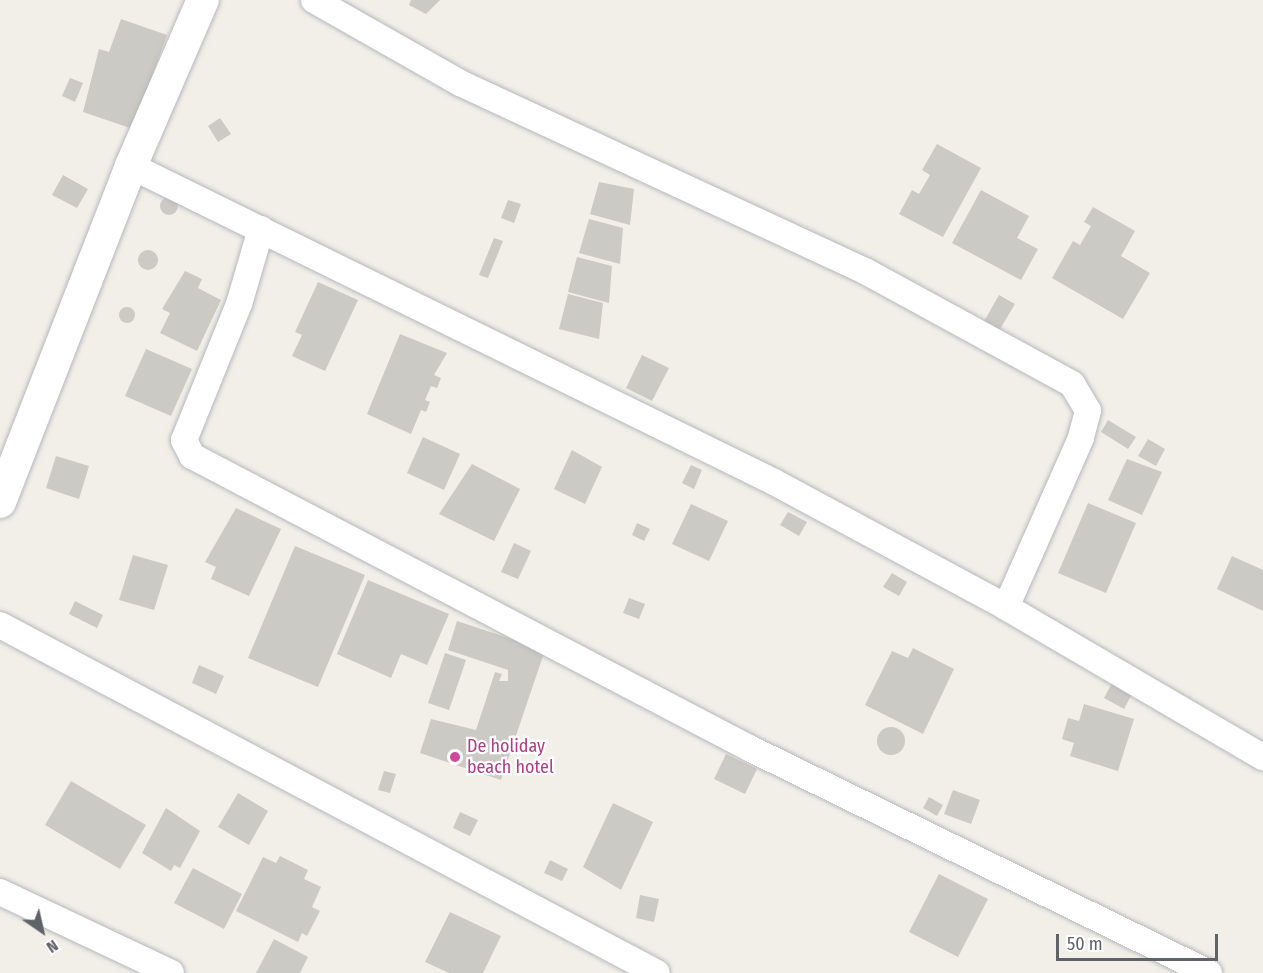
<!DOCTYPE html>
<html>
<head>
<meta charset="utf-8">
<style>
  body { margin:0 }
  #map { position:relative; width:1263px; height:973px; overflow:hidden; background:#f1efe8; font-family:"Fira Sans Condensed",sans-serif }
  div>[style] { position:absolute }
  .building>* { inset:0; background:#cccac5 }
  .round { border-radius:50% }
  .roads { filter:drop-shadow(0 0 2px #b5b8bc) drop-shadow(0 0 2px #b5b8bc) }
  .minor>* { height:26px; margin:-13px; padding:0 13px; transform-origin:13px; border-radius:13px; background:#fff }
  .tertiary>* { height:32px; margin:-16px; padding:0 16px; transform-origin:16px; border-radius:16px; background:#fff }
  .dots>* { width:16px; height:16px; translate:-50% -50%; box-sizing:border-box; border:3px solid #fff; border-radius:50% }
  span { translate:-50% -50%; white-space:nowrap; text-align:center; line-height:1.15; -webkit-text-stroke:4.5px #fff; paint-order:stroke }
  .hotel-label { font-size:18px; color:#b23c85 }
  .left { translate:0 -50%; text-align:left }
  .north { position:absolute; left:12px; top:901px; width:60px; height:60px; -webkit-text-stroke:4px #fff; paint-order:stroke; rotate:146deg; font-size:16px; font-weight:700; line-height:24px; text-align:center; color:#5f6368 }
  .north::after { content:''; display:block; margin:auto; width:21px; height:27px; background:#5f6368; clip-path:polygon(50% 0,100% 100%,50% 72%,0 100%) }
  .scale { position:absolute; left:1056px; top:934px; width:162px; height:27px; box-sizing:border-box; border:3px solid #5f6368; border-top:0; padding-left:8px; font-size:18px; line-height:21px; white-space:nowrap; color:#5f6368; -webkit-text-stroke:4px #fff; paint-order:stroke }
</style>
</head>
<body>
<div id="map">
  <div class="building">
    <i style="clip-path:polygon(411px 0,440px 0,426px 14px,409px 5px)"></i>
    <i style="clip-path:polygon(121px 19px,167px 35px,133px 129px,83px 112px,99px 49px,109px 52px)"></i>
    <i style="clip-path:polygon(70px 78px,83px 83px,75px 102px,62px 96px)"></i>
    <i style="clip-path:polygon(220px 118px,231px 134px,218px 142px,208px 126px)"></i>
    <i style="clip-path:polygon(937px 144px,981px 168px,943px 237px,899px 214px,912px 190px,919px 194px,930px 175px,922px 170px)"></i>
    <i style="clip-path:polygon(63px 175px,88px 189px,77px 208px,52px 195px)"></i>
    <i style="clip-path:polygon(599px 182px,634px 189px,630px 225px,590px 214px)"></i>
    <i style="clip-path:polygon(981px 190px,1029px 216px,1017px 238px,1038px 249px,1021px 280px,952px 243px)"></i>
    <i class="round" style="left:160px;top:197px;width:18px;height:18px"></i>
    <i style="clip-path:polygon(508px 200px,521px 204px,514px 223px,501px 218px)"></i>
    <i style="clip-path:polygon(1093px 207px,1135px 231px,1121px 256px,1150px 273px,1123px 319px,1052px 278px,1073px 241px,1080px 245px,1091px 226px,1084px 222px)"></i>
    <i style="clip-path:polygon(589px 219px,623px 228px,620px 264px,579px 253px)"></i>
    <i style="clip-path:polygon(494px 238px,503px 241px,488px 278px,479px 275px)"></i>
    <i class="round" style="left:138px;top:250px;width:20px;height:20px"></i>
    <i style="clip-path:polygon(577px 257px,612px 266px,609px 303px,568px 292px)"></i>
    <i style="clip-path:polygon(185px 271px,202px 279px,198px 288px,221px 300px,197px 351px,160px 333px,170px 313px,162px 309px)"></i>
    <i style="clip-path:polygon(318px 282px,358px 300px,325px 371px,292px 356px,302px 335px,295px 332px)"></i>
    <i style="clip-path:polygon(568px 294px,603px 303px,599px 339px,559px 329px)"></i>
    <i style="clip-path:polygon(999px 295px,1015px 304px,997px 334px,982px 325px)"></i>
    <i class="round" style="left:119px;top:307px;width:16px;height:16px"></i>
    <i style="clip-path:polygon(400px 334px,447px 353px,434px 375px,441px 378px,437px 388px,431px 386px,425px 400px,430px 402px,426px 412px,421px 410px,411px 434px,367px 414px)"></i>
    <i style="clip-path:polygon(146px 349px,192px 369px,171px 416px,125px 396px)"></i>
    <i style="clip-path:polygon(642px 355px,669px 368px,652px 401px,626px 388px)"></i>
    <i style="clip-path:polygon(1108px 420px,1136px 437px,1128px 449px,1101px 432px)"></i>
    <i style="clip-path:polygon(423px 437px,460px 454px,444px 490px,407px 473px)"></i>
    <i style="clip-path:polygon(1148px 439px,1165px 449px,1156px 466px,1138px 456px)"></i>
    <i style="clip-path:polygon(572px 450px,602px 467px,585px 504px,554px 489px)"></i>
    <i style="clip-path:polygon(56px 456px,89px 466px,79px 499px,46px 488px)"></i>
    <i style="clip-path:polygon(1127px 459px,1162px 472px,1142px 515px,1108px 500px)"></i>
    <i style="clip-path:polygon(472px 464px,520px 489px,494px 541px,439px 514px)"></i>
    <i style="clip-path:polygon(691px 465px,702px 470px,694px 489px,682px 483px)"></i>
    <i style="clip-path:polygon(1088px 503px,1136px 523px,1106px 593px,1058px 573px)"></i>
    <i style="clip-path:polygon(691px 504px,728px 521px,709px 561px,672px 544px)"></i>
    <i style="clip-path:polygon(236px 508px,281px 529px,249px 596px,211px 579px,216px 567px,205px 562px)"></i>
    <i style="clip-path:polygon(788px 512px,807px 522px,799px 536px,780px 525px)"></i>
    <i style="clip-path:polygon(637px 523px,650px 529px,644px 541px,632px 535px)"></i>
    <i style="clip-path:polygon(514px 543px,531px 551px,518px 579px,501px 572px)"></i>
    <i style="clip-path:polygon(295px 546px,365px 575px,318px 687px,248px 658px)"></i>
    <i style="clip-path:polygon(133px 555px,168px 565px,154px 610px,119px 600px)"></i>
    <i style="clip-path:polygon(1232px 556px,1263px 570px,1263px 611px,1217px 589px)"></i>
    <i style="clip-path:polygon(892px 573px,907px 582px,899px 596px,883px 587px)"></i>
    <i style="clip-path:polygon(368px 580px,449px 614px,427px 665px,401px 654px,391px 678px,337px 654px)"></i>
    <i style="clip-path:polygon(629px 598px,645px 604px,639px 619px,623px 613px)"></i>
    <i style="clip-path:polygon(75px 601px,103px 615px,97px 628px,69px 614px)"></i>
    <i style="clip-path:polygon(457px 621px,545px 650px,501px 780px,420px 753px,431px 719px,476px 730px,495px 672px,502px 674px,499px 681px,508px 681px,508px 670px,448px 650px)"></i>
    <i style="clip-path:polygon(913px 648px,954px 669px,923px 734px,865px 705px,892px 651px,908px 658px)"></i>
    <i style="clip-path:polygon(445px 653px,466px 660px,449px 710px,428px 703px)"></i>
    <i style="clip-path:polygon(199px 665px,224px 676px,216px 694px,192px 683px)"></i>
    <i style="clip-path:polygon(1112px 683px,1132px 694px,1124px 709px,1104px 698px)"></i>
    <i style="clip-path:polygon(1084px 704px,1134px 719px,1118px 771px,1070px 756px,1074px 743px,1062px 739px,1068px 718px,1079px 721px)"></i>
    <i class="round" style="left:877px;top:727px;width:28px;height:28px"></i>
    <i style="clip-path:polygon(726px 754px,757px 769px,745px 794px,714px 779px)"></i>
    <i style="clip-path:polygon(384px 771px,396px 774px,390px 793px,378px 790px)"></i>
    <i style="clip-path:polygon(71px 781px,146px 825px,120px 869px,45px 825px)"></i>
    <i style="clip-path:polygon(953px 790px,980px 800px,971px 824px,944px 814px)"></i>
    <i style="clip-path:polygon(238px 793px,268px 811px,249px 845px,218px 827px)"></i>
    <i style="clip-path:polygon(929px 797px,943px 805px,937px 816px,923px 808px)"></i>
    <i style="clip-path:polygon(613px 803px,653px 822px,621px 890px,583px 867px)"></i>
    <i style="clip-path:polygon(166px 808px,200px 831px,180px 868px,174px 865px,171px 871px,142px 853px)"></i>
    <i style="clip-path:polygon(460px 812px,478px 820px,470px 836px,453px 828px)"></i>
    <i style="clip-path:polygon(280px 856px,308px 870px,304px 879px,321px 887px,312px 907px,320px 911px,307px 936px,302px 933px,298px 942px,236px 911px,263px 857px,276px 863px)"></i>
    <i style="clip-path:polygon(550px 860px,568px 869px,562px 881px,544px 873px)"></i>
    <i style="clip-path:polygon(193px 868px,242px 894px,224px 929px,174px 903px)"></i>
    <i style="clip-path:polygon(939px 874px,988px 899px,958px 957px,909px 932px)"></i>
    <i style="clip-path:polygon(640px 895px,659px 899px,654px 922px,636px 918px)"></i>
    <i style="clip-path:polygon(450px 912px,501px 936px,483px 973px,449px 973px,425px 962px)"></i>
    <i style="clip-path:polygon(274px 939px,308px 957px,300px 973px,256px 973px)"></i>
  </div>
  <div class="roads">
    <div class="minor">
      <i style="left:314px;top:0;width:168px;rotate:29.6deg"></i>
      <i style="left:460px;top:83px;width:447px;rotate:24.9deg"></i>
      <i style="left:865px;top:271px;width:236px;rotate:28.6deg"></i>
      <i style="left:1072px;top:384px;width:31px;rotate:59deg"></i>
      <i style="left:1088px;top:411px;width:28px;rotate:105deg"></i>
      <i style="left:1081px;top:438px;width:185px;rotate:113.9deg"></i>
      <i style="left:131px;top:166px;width:716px;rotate:26.17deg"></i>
      <i style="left:774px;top:482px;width:264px;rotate:28.3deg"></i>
      <i style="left:1006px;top:607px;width:298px;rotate:30.3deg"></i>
      <i style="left:261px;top:229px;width:78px;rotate:106.3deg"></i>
      <i style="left:239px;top:304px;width:147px;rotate:112deg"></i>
      <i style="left:184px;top:440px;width:18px;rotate:63deg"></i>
      <i style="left:192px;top:456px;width:629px;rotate:27.67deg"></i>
      <i style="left:749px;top:748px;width:512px;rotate:26.06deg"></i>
      <i style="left:0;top:625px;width:743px;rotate:27.91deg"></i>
      <i style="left:0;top:892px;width:189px;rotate:25.3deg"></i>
    </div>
    <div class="tertiary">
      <i style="left:0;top:502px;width:361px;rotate:-68.7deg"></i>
      <i style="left:131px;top:166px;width:181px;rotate:-66.6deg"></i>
    </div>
  </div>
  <div class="dots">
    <i style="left:455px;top:757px;background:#d1479c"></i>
  </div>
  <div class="hotel-label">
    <span class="left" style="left:467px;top:757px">De holiday<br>beach hotel</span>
  </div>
  <div class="north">N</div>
  <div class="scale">50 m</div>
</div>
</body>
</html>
